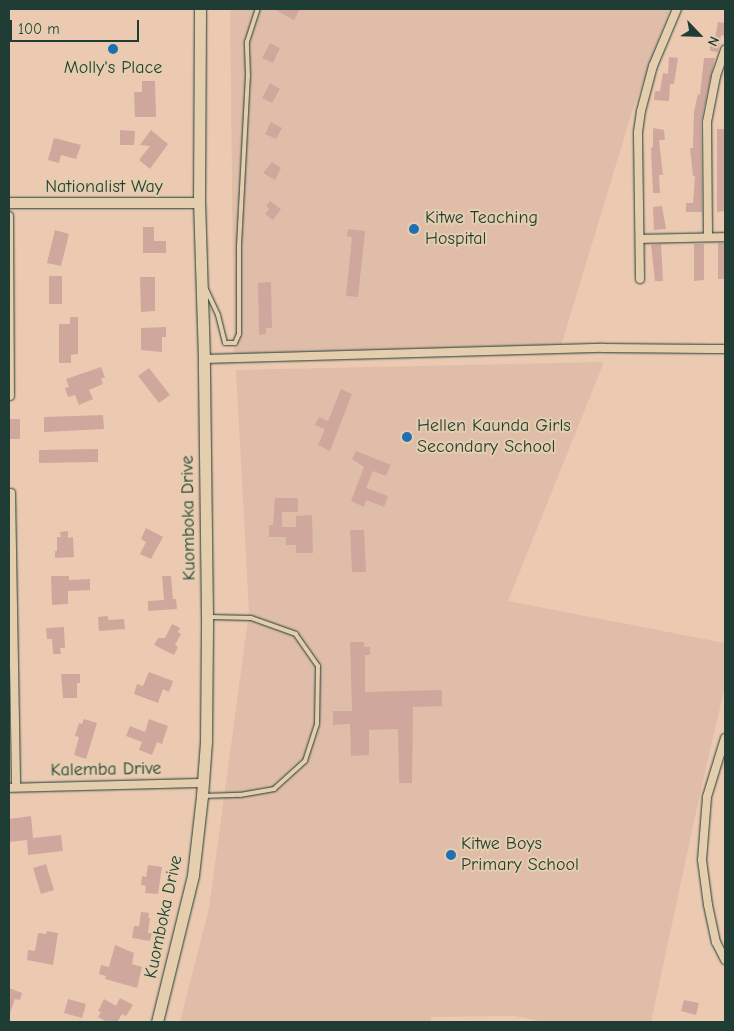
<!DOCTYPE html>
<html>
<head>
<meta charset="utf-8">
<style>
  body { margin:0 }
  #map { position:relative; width:734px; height:1031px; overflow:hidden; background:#eccab1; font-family:"Comic Neue",sans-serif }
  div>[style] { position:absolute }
  .built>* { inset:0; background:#e0bda9 }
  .building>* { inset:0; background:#d0a79d }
  .roads { filter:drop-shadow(0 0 1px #1f3d34) drop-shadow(0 0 1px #1f3d34) }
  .service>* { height:4px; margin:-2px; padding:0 2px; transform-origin:2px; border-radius:2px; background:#e5ceae }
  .minor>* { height:8px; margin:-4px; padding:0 4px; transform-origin:4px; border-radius:4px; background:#e5ceae }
  .tertiary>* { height:10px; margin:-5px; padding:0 5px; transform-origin:5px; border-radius:5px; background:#e5ceae }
  .secondary>* { height:11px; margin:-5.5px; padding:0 5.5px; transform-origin:5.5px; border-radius:5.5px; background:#e5ceae }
  .dots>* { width:14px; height:14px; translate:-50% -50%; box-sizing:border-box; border:2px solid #e5ceae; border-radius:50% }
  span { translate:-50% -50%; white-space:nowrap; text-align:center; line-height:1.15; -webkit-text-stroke:4px #e5ceae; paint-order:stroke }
  .poi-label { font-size:18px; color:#1f3d34 }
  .left { translate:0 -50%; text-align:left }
  .street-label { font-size:18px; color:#1f3d34 }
  .frame { position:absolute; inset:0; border:10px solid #1f3d34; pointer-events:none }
  .north { position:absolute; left:674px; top:10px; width:50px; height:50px; -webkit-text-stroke:4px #e5ceae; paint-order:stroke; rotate:114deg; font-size:14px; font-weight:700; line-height:20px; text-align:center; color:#1f3d34 }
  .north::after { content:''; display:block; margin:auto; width:18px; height:22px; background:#1f3d34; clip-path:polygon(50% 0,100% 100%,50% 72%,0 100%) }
  .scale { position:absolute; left:10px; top:20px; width:129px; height:22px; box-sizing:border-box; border:2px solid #1f3d34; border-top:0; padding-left:6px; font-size:15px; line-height:18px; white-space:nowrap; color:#1f3d34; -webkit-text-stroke:4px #e5ceae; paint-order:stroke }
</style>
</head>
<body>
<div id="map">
  <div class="built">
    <i style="clip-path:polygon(230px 9px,670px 9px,632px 112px,561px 346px,234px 356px)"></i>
    <i style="clip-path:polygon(604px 362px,508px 601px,725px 643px,725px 686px,698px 803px,651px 1022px,545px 1022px,514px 1016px,431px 1017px,431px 1022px,180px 1022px,209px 908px,249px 612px,236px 370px)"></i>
  </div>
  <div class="building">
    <i style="clip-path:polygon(274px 9px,300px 9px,294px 20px)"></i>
    <i style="clip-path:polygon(718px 22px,725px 23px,724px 36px,721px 35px,718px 52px,710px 51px,710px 42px,714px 43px)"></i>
    <i style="clip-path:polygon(270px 43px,280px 48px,273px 63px,262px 58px)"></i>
    <i style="clip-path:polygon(669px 57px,678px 58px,674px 84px,670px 84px,669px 101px,654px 100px,655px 91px,660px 91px,663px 73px,668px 74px)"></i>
    <i style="clip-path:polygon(704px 58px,715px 58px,701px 121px,702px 212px,686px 212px,686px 203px,693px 203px,695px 176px,693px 176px,690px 148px,693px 148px,694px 112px,698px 94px,700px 95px)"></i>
    <i style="clip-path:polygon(142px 81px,155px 81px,156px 117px,135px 117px,134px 92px,142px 92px)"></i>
    <i style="clip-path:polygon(270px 83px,280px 89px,272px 103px,262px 98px)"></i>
    <i style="clip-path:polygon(271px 122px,282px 128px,276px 139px,265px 134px)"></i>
    <i style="clip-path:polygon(653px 128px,664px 130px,665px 140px,659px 140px,663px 175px,659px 175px,660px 193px,653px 193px,651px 148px,653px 147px)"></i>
    <i style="clip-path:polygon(717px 129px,725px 129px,725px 211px,717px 212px)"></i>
    <i style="clip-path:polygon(120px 130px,135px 131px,134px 145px,120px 145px)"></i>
    <i style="clip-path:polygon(151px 130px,168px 144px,150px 169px,139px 160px,150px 146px,140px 145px)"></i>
    <i style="clip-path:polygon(54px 138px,81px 145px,76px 159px,61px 155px,59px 163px,48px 160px)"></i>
    <i style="clip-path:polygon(272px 162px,281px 168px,275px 180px,263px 173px)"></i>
    <i style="clip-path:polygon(270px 201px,281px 209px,273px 220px,265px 214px,269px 209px,266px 206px)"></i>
    <i style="clip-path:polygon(662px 206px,666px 229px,654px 230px,653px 207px)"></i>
    <i style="clip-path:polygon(143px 227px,154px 227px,154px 241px,166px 241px,166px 253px,143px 253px)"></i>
    <i style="clip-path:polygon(348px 229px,365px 231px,358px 297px,346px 296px,352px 237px,347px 236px)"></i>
    <i style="clip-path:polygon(55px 230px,69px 234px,61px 266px,47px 263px)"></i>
    <i style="clip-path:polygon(718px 243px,725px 243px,725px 279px,718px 279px)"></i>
    <i style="clip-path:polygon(661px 244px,663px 281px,655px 281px,651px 245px)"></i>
    <i style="clip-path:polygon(694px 244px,704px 244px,704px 280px,694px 281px)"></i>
    <i style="clip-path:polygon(49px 276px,62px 276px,62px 304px,49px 304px)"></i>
    <i style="clip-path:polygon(140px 277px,155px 277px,155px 311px,141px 312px)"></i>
    <i style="clip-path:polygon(271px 282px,272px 328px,266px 328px,266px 334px,259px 335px,258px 283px)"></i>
    <i style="clip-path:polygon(70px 317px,78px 317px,78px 354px,71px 355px,71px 363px,59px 363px,59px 324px,70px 324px)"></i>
    <i style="clip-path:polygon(166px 327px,166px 337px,162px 337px,162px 352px,141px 350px,141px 328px)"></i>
    <i style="clip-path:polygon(101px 367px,105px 377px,101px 379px,103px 384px,89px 390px,93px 399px,79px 405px,75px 395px,68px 397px,65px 388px,69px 387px,66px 379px)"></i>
    <i style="clip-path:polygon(149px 368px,170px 395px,159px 403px,138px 376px)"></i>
    <i style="clip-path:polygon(341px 389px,352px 394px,330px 451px,318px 445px,325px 429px,315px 425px,319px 417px,328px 421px)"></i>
    <i style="clip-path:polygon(103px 415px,104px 429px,44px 432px,44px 417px)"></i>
    <i style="clip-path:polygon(9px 419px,20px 419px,20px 439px,9px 439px)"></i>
    <i style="clip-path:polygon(98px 449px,98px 462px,39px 463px,39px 450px)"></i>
    <i style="clip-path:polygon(356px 451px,391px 465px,386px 476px,373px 471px,366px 488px,388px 496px,384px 507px,366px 500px,364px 507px,351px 501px,364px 467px,352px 459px)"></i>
    <i style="clip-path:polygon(275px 498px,298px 498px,298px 512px,282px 512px,282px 527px,296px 527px,296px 516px,312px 515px,313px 553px,296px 553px,296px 545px,286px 545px,286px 537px,269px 537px,269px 525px,273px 525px)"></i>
    <i style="clip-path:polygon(146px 528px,163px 537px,151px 559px,140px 554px,146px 542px,141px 539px)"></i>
    <i style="clip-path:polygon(350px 530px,364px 530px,366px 572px,352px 572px)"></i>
    <i style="clip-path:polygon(68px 531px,68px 538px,73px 537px,74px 557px,55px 558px,55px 551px,57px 551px,57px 537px,61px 537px,60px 532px)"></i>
    <i style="clip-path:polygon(51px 576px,69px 576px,69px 580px,90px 579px,90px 590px,68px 591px,68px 604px,52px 605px)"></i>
    <i style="clip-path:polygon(162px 576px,171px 576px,173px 599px,176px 599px,177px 609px,148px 611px,148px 601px,164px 600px)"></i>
    <i style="clip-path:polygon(108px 616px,108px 620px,124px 619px,125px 629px,99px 631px,98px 617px)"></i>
    <i style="clip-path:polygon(172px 624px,180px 628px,178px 632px,181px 634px,175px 645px,178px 647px,174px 655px,154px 645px,158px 638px,165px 638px)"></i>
    <i style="clip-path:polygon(64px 627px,65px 648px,60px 648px,61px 654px,53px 654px,52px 639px,47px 639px,46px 628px)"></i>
    <i style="clip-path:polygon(350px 642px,364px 642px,364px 647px,370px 647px,370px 655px,365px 655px,365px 692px,442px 690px,442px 706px,413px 707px,412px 783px,399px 783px,398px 729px,369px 730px,369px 755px,351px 756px,350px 724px,333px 725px,333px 711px,352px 711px)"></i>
    <i style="clip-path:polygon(149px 672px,173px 681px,169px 692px,163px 689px,158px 703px,134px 694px,137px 684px,143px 686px)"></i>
    <i style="clip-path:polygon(61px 674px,80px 674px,80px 683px,77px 683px,77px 698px,63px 698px)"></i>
    <i style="clip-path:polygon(84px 719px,97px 723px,86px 759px,74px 755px,79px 737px,75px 736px,79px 723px,82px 724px)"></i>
    <i style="clip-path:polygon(149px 719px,168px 726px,162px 744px,157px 742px,152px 755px,139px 750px,142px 742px,126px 736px,130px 726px,145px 732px)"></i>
    <i style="clip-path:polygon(31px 816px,33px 838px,61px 835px,63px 851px,28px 855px,27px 840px,10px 842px,9px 819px)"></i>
    <i style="clip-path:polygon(46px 864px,54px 890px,41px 894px,33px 868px)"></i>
    <i style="clip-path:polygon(148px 865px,162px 867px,158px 894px,145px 893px,146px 886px,141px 885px,142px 876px,146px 877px)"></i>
    <i style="clip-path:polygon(141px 912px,149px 913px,148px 918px,150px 918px,148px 933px,152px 933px,150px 941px,132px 938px,134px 926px,139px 926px)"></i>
    <i style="clip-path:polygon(47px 931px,58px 933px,53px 965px,27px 960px,28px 950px,35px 951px,38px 933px,46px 934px)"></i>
    <i style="clip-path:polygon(115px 945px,134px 953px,132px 964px,142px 967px,137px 988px,105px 979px,106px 976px,99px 974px,101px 965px,109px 967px)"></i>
    <i style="clip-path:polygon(9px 988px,22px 993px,20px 1000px,15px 999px,10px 1013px)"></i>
    <i style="clip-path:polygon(120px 998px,133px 1005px,126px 1016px,122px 1014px,117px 1022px,107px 1022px,98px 1017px,101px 1012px,98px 1011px,104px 999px,116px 1006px)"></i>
    <i style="clip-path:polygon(68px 999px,86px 1004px,82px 1018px,64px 1013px)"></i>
    <i style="clip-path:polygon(684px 1000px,699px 1003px,696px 1015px,681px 1011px)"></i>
  </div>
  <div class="roads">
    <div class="service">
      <i style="left:206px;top:289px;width:29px;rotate:65deg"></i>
      <i style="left:218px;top:315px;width:29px;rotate:76deg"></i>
      <i style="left:225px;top:343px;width:10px"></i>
      <i style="left:235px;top:343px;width:10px;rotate:-66deg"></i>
      <i style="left:239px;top:334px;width:88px;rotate:-90deg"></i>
      <i style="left:239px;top:246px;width:170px;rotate:-87deg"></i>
      <i style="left:248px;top:76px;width:34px;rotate:-92deg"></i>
      <i style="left:247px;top:42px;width:35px;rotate:-72deg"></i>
      <i style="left:203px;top:796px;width:37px;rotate:-2deg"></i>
      <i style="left:240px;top:795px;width:35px;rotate:-10deg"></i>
      <i style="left:274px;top:789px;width:42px;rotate:-42.1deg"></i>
      <i style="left:305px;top:761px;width:39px;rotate:-72deg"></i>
      <i style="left:317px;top:724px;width:58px;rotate:-89deg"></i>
      <i style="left:318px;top:666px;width:39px;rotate:-125deg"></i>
      <i style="left:296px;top:634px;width:48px;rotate:-160.4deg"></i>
      <i style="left:251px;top:618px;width:41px;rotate:-178.6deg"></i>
    </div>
    <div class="minor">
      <i style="left:9px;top:216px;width:180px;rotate:89.7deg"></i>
      <i style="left:708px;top:236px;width:114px;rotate:-90.5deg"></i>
      <i style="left:707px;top:122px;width:47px;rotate:-78.9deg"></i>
      <i style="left:716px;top:76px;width:28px;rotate:-71deg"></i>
      <i style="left:640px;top:239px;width:85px;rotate:-1.3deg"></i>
      <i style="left:640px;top:279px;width:147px;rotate:-90.8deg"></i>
      <i style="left:638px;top:132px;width:21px;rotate:-82deg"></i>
      <i style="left:641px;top:111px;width:47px;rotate:-75.1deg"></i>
      <i style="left:653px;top:66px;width:62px;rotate:-67.2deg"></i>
      <i style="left:204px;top:359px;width:399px;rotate:-1.6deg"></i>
      <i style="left:603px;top:348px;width:122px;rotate:0.5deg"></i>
      <i style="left:11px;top:493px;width:294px;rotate:89deg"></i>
      <i style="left:725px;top:738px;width:62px;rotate:107deg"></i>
      <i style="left:707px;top:797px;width:63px;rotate:94.5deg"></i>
      <i style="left:702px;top:860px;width:45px;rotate:82.4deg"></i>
      <i style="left:708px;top:905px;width:38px;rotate:78deg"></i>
      <i style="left:716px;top:942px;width:20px;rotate:63deg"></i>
      <i style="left:9px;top:788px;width:195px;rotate:-1.5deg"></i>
    </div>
    <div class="tertiary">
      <i style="left:9px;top:203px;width:190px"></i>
    </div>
    <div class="secondary">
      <i style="left:157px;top:1022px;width:151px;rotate:-76.2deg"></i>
      <i style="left:193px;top:875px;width:80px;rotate:-83.5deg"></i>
      <i style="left:202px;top:796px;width:54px;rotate:-85.8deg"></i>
      <i style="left:206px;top:742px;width:125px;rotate:-89.5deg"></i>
      <i style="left:207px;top:617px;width:258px;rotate:-90.7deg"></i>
      <i style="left:204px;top:359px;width:156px;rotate:-91.8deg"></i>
      <i style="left:199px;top:203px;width:194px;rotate:-89.7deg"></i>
    </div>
  </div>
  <div class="dots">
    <i style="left:113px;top:49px;background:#1f6fb2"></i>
    <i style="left:414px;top:229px;background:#1f6fb2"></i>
    <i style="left:407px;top:437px;background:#1f6fb2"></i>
    <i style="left:451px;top:855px;background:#1f6fb2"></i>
  </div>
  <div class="poi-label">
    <span style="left:113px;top:68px">Molly's Place</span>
    <span class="left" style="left:425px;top:229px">Kitwe Teaching<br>Hospital</span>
    <span class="left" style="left:417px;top:437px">Hellen Kaunda Girls<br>Secondary School</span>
    <span class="left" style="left:461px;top:855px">Kitwe Boys<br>Primary School</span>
  </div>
  <div class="street-label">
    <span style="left:104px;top:187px">Nationalist Way</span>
    <span style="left:189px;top:518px;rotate:-91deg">Kuomboka Drive</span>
    <span style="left:106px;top:770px;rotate:-1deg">Kalemba Drive</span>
    <span style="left:164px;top:917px;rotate:-78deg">Kuomboka Drive</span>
  </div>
  <div class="frame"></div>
  <div class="north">N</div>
  <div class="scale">100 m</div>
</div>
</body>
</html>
